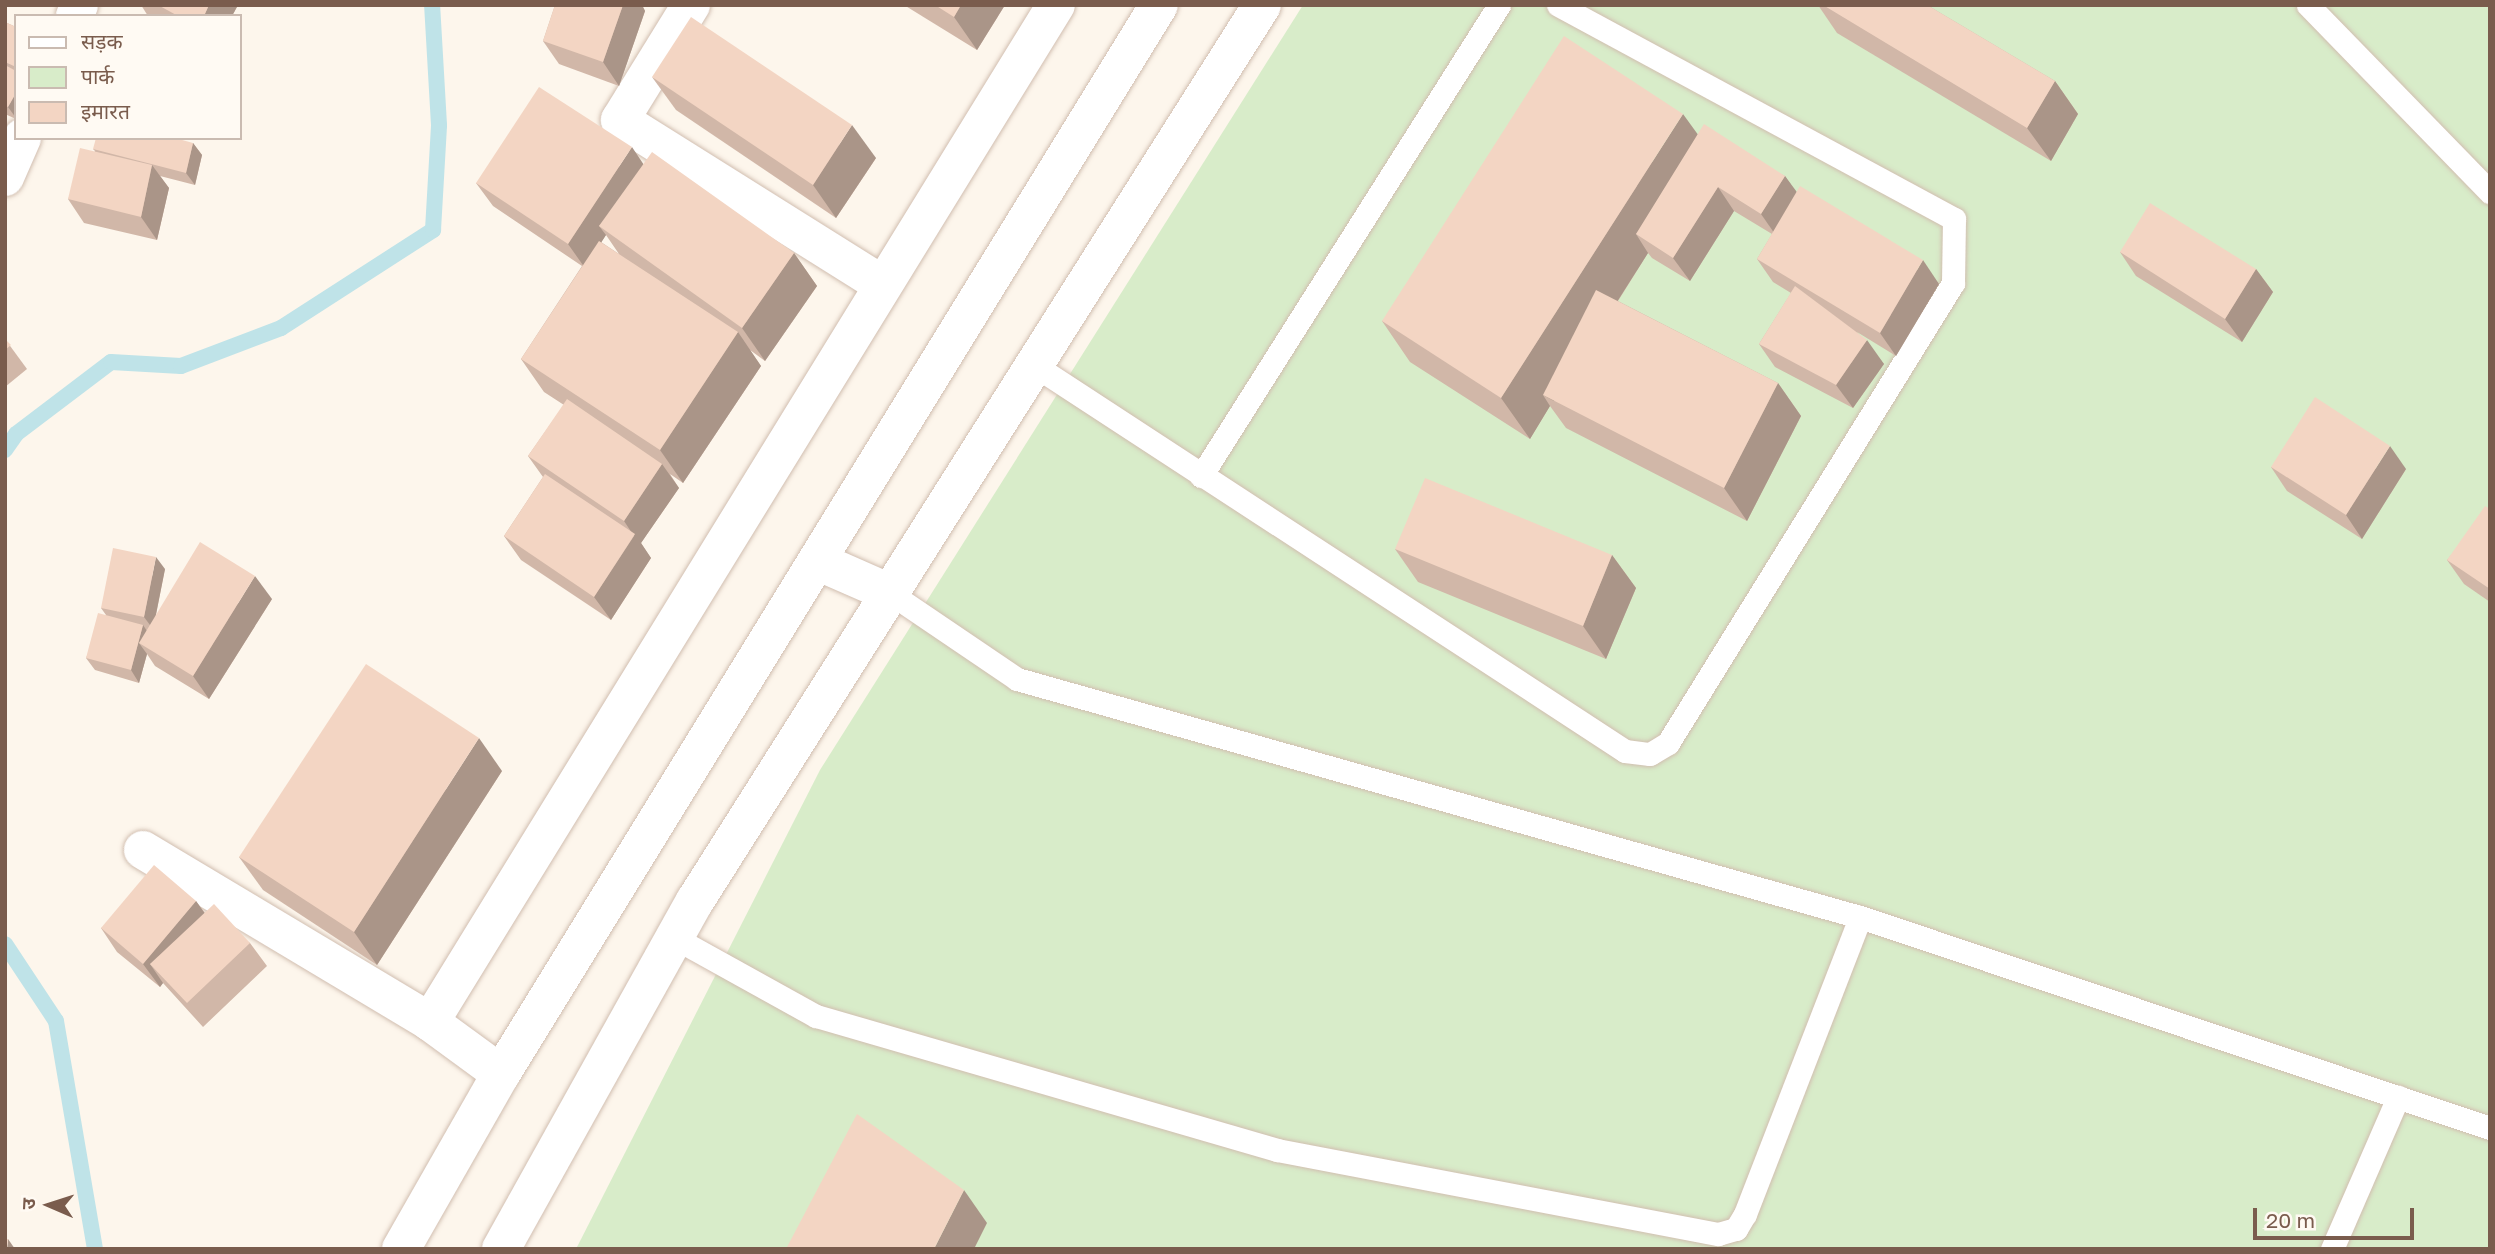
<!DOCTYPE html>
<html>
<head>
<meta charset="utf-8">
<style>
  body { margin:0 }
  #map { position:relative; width:2495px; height:1254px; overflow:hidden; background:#fdf6ec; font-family:"Golos Text","Noto Sans Devanagari",sans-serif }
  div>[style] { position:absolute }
  .green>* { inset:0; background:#d8ecc9 }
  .stream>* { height:16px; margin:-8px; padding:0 8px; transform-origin:8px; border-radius:8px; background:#bfe3e8 }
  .roads { filter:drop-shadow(0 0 2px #d1beb0) drop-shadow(0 0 2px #d1beb0) }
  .lane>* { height:23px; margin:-11.5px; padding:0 11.5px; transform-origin:11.5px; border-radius:11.5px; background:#fff }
  .street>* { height:38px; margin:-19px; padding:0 19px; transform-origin:19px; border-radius:19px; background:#fff }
  .secondary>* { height:38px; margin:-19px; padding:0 19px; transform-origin:19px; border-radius:19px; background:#fff }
  .wall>* { inset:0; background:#d1b7a8 }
  .shaded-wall>* { inset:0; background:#aa9588 }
  .building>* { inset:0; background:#f3d5c3 }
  span { translate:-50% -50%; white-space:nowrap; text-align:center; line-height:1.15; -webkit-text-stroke:7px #fffaf3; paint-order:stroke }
  .frame { position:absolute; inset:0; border:7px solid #7a5c4d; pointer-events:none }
  .legend { position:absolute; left:14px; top:14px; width:228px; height:126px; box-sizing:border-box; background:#fffaf3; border:2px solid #cabbb1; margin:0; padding:9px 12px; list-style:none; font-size:21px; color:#7a5c4d }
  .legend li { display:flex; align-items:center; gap:14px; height:35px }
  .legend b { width:35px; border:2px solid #cabbb1 }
  .north { position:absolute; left:14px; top:1170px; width:70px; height:70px; -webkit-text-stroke:5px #fffaf3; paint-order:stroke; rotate:273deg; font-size:19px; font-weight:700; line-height:28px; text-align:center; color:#7a5c4d }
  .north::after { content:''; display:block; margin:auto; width:24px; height:32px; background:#7a5c4d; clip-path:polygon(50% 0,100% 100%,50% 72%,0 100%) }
  .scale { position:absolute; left:2253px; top:1208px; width:161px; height:32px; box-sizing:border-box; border:4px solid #7a5c4d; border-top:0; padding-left:9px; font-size:21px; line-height:24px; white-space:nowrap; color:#7a5c4d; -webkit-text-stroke:5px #fffaf3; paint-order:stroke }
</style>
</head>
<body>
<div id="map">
  <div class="green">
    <i style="clip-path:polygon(1303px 5px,2490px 5px,2490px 1249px,576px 1249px,820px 770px)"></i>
  </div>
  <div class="stream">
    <i style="left:5px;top:450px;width:19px;rotate:-55deg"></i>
    <i style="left:16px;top:434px;width:119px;rotate:-37.2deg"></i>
    <i style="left:111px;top:362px;width:70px;rotate:3.3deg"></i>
    <i style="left:181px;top:366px;width:107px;rotate:-20.8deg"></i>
    <i style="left:281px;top:328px;width:181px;rotate:-32.8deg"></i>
    <i style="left:433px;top:230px;width:105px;rotate:-86.7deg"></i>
    <i style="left:439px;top:125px;width:120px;rotate:-93.3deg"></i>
    <i style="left:5px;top:944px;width:92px;rotate:56.5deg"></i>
    <i style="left:56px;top:1021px;width:231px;rotate:80.3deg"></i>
  </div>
  <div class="roads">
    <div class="lane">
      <i style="left:2308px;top:5px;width:261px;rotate:45.8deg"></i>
      <i style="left:1034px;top:365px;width:706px;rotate:33.15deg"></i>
      <i style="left:1625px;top:751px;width:25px;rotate:7deg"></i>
      <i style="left:1650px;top:754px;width:21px;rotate:-31deg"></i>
      <i style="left:1668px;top:743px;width:541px;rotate:-58.22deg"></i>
      <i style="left:1953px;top:283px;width:64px;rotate:-89.1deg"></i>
      <i style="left:1954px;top:219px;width:450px;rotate:-151.6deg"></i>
      <i style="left:1201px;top:476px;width:557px;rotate:-57.68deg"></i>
      <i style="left:890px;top:593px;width:153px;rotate:34.1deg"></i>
      <i style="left:1017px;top:679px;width:876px;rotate:15.77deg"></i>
      <i style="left:1860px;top:917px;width:664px;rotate:18.52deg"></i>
      <i style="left:675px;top:938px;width:161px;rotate:29deg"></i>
      <i style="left:816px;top:1016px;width:480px;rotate:16.2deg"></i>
      <i style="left:1277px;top:1150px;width:449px;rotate:10.8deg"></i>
      <i style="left:1718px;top:1234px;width:19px;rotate:-16deg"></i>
      <i style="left:1736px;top:1229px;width:17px;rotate:-59deg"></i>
      <i style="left:1745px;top:1214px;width:318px;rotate:-68.8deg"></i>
      <i style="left:2332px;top:1249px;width:166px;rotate:-66.5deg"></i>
    </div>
    <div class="street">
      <i style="left:691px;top:5px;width:135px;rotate:121.7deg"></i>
      <i style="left:620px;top:120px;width:310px;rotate:32.1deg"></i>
      <i style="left:75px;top:16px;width:12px;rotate:-70deg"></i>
      <i style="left:5px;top:177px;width:43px;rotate:-66.4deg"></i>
      <i style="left:143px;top:850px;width:335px;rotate:30.9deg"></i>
      <i style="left:430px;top:1022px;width:88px;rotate:36.2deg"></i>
      <i style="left:430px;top:1022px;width:1194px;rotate:-58.39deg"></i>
    </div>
    <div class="secondary">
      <i style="left:817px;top:561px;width:80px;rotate:23.7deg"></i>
      <i style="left:401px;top:1249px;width:202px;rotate:-60.3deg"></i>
      <i style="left:501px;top:1074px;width:1255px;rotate:-58.39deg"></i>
      <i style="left:501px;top:1249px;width:398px;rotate:-60.9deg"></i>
      <i style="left:695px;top:901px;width:1060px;rotate:-57.67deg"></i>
    </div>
  </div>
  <div class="wall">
    <i style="clip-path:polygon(141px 5px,238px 5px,232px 16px,148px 16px)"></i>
    <i style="clip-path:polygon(555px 5px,642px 5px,645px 11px,619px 86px,559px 64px,543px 41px)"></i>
    <i style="clip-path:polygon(904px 5px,1005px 5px,977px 50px)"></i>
    <i style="clip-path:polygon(1818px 5px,1927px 5px,2055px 81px,2078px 114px,2051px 161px,1837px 33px)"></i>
    <i style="clip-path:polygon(5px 22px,16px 27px,16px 119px,5px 114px)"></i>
    <i style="clip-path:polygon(652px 77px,876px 158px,836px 218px,676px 110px)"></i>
    <i style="clip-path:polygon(1698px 135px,1785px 176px,1796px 192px,1939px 284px,1896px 356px,1857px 332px,1884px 364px,1853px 408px,1775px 367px,1759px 344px,1791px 293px,1773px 282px,1757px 259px,1772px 234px,1734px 211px,1690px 281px,1652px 258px,1648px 253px,1618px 301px,1778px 383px,1801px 416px,1747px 521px,1566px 428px,1550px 406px,1530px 439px,1410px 362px,1382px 321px)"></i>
    <i style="clip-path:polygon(193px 143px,202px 155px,195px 185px,160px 176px,169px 188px,157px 240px,84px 223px,68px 199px,95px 151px,93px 149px)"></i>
    <i style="clip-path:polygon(evenodd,643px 164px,794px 253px,817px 286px,765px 361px,750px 350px,761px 366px,683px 483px,670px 474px,679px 488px,641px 543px,651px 558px,611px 620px,521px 560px,504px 536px,543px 477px,528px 456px,564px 405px,544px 392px,521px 359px,582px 266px,493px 206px,476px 183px,643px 164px,606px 235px,619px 254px,601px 242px,606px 235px)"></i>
    <i style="clip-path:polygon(2120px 252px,2256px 269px,2273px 292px,2242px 342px,2136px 276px)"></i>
    <i style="clip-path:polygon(5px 339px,27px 369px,5px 387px)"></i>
    <i style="clip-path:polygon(2271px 467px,2406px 469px,2362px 539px,2287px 491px)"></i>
    <i style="clip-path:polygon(2490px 509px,2490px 602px,2464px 584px,2447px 560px)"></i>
    <i style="clip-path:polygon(1395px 549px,1612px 555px,1636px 588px,1606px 659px,1418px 582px)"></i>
    <i style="clip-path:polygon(165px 569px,156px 615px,272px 599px,209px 699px,155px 666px,147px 654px,139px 683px,95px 670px,86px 658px,106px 615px,101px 608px)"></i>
    <i style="clip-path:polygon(502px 771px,377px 965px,263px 890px,239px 857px)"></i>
    <i style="clip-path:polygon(196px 901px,205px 913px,250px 943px,267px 966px,203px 1027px,163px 983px,160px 987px,117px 952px,101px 928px)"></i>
  </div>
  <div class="shaded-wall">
    <i style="clip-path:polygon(209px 5px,238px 5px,232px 16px,204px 16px)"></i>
    <i style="clip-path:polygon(623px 5px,642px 5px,645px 11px,619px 86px,603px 62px)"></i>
    <i style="clip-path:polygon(961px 5px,1005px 5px,977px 50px,954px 17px)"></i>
    <i style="clip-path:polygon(2055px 81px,2078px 114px,2051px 161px,2027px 128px)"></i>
    <i style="clip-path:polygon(16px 93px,16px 118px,8px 107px)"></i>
    <i style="clip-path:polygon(1683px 114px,1712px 154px,1636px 234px,1648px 253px,1554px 401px,1543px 395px,1550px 406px,1530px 439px,1501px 398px)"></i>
    <i style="clip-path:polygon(852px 125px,876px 158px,836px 218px,813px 185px)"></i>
    <i style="clip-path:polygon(193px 143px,202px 155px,195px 185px,186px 173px)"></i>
    <i style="clip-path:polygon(632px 147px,648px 171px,599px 226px,606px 235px,585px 268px,568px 244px)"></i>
    <i style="clip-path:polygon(152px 165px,169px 188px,157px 240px,141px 217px)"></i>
    <i style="clip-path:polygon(1785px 176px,1802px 199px,1777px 237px,1761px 214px)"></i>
    <i style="clip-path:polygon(1718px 187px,1734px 211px,1690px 281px,1673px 258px)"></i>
    <i style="clip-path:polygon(794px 253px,817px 286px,765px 361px,742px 328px)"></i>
    <i style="clip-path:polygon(1923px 260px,1939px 284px,1896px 356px,1880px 333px)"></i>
    <i style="clip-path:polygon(2256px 269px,2273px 292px,2242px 342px,2225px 319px)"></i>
    <i style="clip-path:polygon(738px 332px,761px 366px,683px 483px,660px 450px)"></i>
    <i style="clip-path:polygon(1867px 340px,1884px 364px,1853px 408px,1836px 385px)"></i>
    <i style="clip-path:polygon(1778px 383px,1801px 416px,1747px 521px,1724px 488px)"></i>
    <i style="clip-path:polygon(2390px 446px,2406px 469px,2362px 539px,2346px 515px)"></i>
    <i style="clip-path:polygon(662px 464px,679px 488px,641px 543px,651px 558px,611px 620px,594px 597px,634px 536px,624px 521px)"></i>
    <i style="clip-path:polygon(1612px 555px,1636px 588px,1606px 659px,1583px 626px)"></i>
    <i style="clip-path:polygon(156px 557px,165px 569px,153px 629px,144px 617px)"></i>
    <i style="clip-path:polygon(255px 576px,272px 599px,209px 699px,193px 676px)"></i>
    <i style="clip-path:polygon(143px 625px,151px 637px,139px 643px,147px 654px,139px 683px,131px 670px)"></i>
    <i style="clip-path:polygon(479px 738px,502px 771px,377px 965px,354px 932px)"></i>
    <i style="clip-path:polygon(196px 901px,213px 925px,150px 964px,163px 983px,160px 987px,143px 964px)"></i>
    <i style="clip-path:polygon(964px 1190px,987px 1223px,974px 1249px,934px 1249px)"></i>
    <i style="clip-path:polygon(8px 1239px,15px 1249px,7px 1249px)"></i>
  </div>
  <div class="building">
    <i style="clip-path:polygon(158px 5px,209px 5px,204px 16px,178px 16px)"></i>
    <i style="clip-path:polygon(555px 5px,623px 5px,603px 62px,543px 41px)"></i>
    <i style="clip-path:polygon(935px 5px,961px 5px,954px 17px)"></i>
    <i style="clip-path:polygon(1823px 5px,1927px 5px,2055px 81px,2027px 128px)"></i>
    <i style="clip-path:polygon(691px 17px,852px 125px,813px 185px,652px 77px)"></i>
    <i style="clip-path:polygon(5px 22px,16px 27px,16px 67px,5px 62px)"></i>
    <i style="clip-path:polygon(1564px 36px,1683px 114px,1501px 398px,1382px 321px)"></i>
    <i style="clip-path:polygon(5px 65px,16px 71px,16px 93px,8px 107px,5px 106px)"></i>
    <i style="clip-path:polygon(539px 87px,632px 147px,568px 244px,476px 183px)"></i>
    <i style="clip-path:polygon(1704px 124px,1785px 176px,1761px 214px,1718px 187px,1673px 258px,1636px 234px)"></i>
    <i style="clip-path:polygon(96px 138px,175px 138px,193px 143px,186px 173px,93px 149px)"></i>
    <i style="clip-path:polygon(80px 148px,152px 165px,141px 217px,68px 199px)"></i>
    <i style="clip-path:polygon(652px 152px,794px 253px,742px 328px,599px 226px)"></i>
    <i style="clip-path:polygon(1800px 186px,1923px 260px,1880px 333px,1757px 259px)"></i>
    <i style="clip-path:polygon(2150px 203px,2256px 269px,2225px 319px,2120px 252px)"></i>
    <i style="clip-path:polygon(599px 241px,738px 332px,660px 450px,521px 359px)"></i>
    <i style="clip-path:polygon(1795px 286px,1867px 340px,1836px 385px,1759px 344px)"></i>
    <i style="clip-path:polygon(1596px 290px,1778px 383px,1724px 488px,1543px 395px)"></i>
    <i style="clip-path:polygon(5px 339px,11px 345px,5px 350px)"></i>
    <i style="clip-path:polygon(2315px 397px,2390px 446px,2346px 515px,2271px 467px)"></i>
    <i style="clip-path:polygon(567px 399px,662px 464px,624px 521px,528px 456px)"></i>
    <i style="clip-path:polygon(545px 474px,635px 534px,594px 597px,504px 536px)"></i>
    <i style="clip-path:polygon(1425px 478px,1612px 555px,1583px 626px,1395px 549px)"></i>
    <i style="clip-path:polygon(2485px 506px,2490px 509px,2490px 589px,2447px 560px)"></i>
    <i style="clip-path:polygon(200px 542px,255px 576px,193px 676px,139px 643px)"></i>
    <i style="clip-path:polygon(113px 548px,156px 557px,144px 617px,101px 608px)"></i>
    <i style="clip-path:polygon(98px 613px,143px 625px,131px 670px,86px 658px)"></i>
    <i style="clip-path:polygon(366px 664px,479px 738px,354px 932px,239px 857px)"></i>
    <i style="clip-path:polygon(154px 865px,196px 901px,143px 964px,101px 928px)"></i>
    <i style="clip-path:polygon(214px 904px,250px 943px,187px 1003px,150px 964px)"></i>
    <i style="clip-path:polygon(857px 1114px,964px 1190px,934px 1249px,786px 1249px)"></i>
    <i style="clip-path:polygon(5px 1239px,8px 1239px,7px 1249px,5px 1249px)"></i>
  </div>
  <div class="frame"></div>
  <ul class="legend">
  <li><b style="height:9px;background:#fff"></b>सड़क</li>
  <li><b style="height:19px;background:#d8ecc9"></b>पार्क</li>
  <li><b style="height:19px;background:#f3d5c3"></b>इमारत</li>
  </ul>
  <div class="north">उ</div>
  <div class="scale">20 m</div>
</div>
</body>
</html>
